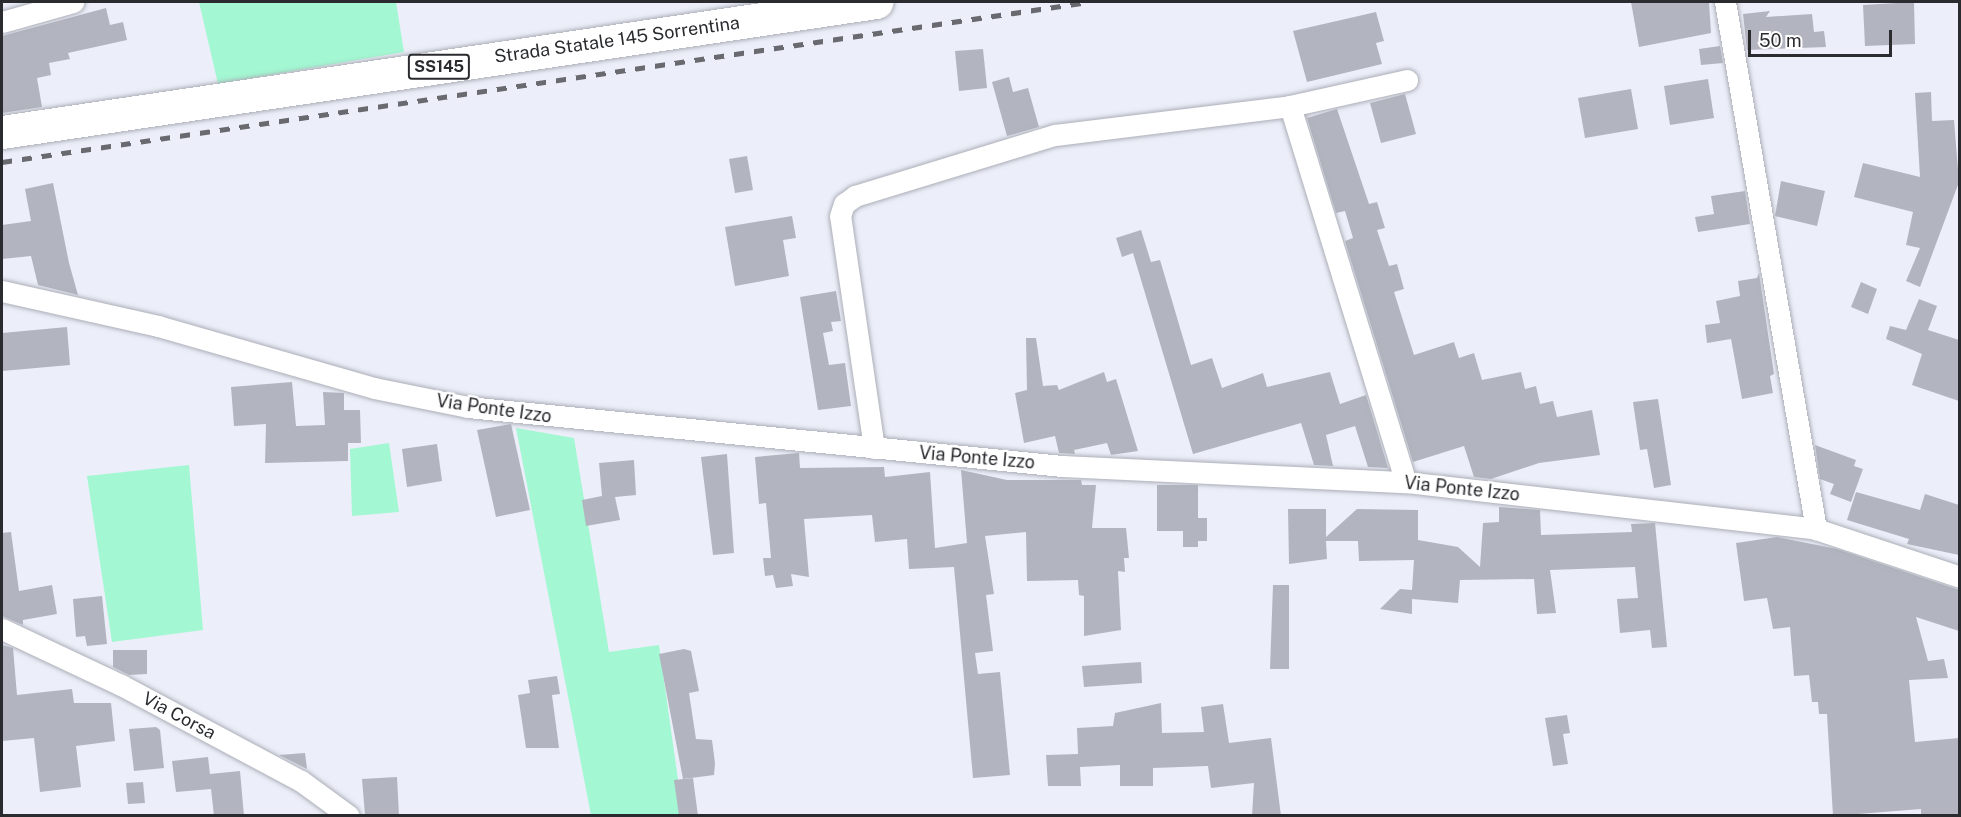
<!DOCTYPE html>
<html>
<head>
<meta charset="utf-8">
<style>
  body { margin:0 }
  #map { position:relative; width:1961px; height:817px; overflow:hidden; background:#eceff9; font-family:"Public Sans",sans-serif }
  div>[style] { position:absolute }
  .green>* { inset:0; background:#a3f7d2 }
  .building>* { inset:0; background:#b2b5bf }
  .roads { filter:drop-shadow(0 0 2px #abaeb7) drop-shadow(0 0 2px #abaeb7) }
  .minor>* { height:21px; margin:-10.5px; padding:0 10.5px; transform-origin:10.5px; border-radius:10.5px; background:#fff }
  .trunk>* { height:33px; margin:-16.5px; padding:0 16.5px; transform-origin:16.5px; border-radius:16.5px; background:#fff }
  .rail>* { height:4.5px; margin-top:-2.25px; transform-origin:0; background:repeating-linear-gradient(90deg,#696a70 0 10px,transparent 0 20px) }
  span { translate:-50% -50%; white-space:nowrap; text-align:center; line-height:1.15; -webkit-text-stroke:4.5px #fff; paint-order:stroke }
  .shield-label span { padding:2px 4px; background:#fff; border:2px solid; border-radius:4px; -webkit-text-stroke-width:0 }
  .shield-label { font-size:16px; color:#2a2b2f; font-weight:700 }
  .street-label { font-size:18px; color:#2a2b2f }
  .frame { position:absolute; inset:0; border:3px solid #2a2b2f; pointer-events:none }
  .scale { position:absolute; left:1748px; top:30px; width:144px; height:27px; box-sizing:border-box; border:3px solid #2a2b2f; border-top:0; padding-left:8px; font-size:18px; line-height:21px; white-space:nowrap; color:#2a2b2f; -webkit-text-stroke:4px #fff; paint-order:stroke }
</style>
</head>
<body>
<div id="map">
  <div class="green">
    <i style="clip-path:polygon(199px 2px,396px 2px,404px 52px,218px 84px)"></i>
    <i style="clip-path:polygon(516px 428px,574px 438px,609px 652px,659px 645px,683px 815px,591px 815px)"></i>
    <i style="clip-path:polygon(389px 443px,399px 512px,352px 516px,350px 449px)"></i>
    <i style="clip-path:polygon(189px 465px,203px 630px,112px 642px,87px 476px)"></i>
  </div>
  <div class="building">
    <i style="clip-path:polygon(1631px 2px,1709px 2px,1711px 33px,1639px 47px)"></i>
    <i style="clip-path:polygon(1914px 2px,1915px 44px,1865px 46px,1863px 5px)"></i>
    <i style="clip-path:polygon(106px 8px,110px 25px,123px 22px,127px 40px,68px 53px,70px 59px,49px 63px,51px 75px,37px 78px,42px 107px,2px 113px,2px 36px)"></i>
    <i style="clip-path:polygon(1770px 11px,1766px 17px,1812px 14px,1814px 32px,1824px 31px,1826px 47px,1747px 50px,1743px 14px)"></i>
    <i style="clip-path:polygon(1376px 12px,1384px 41px,1376px 43px,1382px 64px,1307px 82px,1293px 31px)"></i>
    <i style="clip-path:polygon(1720px 46px,1723px 63px,1701px 65px,1699px 49px)"></i>
    <i style="clip-path:polygon(983px 49px,987px 88px,959px 91px,955px 51px)"></i>
    <i style="clip-path:polygon(1009px 77px,1013px 92px,1028px 88px,1039px 127px,1007px 136px,992px 82px)"></i>
    <i style="clip-path:polygon(1708px 79px,1714px 118px,1670px 125px,1664px 86px)"></i>
    <i style="clip-path:polygon(1631px 89px,1638px 129px,1585px 138px,1578px 98px)"></i>
    <i style="clip-path:polygon(1931px 92px,1932px 121px,1954px 120px,1959px 182px,1920px 287px,1906px 281px,1920px 248px,1906px 245px,1913px 212px,1854px 197px,1863px 163px,1920px 177px,1915px 93px)"></i>
    <i style="clip-path:polygon(1405px 94px,1416px 134px,1381px 143px,1370px 103px)"></i>
    <i style="clip-path:polygon(1337px 109px,1369px 204px,1377px 202px,1385px 228px,1377px 230px,1389px 266px,1397px 264px,1404px 289px,1394px 292px,1414px 355px,1454px 342px,1459px 358px,1474px 353px,1482px 380px,1521px 372px,1525px 389px,1536px 386px,1540px 404px,1553px 401px,1557px 417px,1592px 410px,1600px 455px,1539px 463px,1491px 479px,1474px 477px,1464px 446px,1413px 462px,1345px 241px,1353px 238px,1345px 211px,1336px 213px,1307px 118px)"></i>
    <i style="clip-path:polygon(747px 156px,753px 190px,735px 193px,729px 159px)"></i>
    <i style="clip-path:polygon(1781px 181px,1825px 191px,1817px 226px,1775px 216px)"></i>
    <i style="clip-path:polygon(53px 183px,69px 263px,78px 295px,38px 285px,31px 256px,2px 259px,2px 225px,31px 221px,25px 189px)"></i>
    <i style="clip-path:polygon(1745px 191px,1750px 224px,1698px 232px,1695px 217px,1714px 214px,1711px 196px)"></i>
    <i style="clip-path:polygon(792px 216px,796px 238px,783px 240px,789px 276px,735px 286px,725px 227px)"></i>
    <i style="clip-path:polygon(1141px 230px,1151px 262px,1160px 260px,1191px 365px,1212px 358px,1222px 388px,1263px 373px,1267px 387px,1330px 372px,1340px 404px,1366px 395px,1388px 468px,1368px 467px,1355px 426px,1326px 435px,1333px 466px,1314px 465px,1301px 423px,1193px 454px,1133px 253px,1122px 257px,1116px 238px)"></i>
    <i style="clip-path:polygon(1759px 273px,1774px 374px,1770px 376px,1773px 393px,1742px 399px,1731px 339px,1707px 343px,1705px 325px,1720px 323px,1716px 301px,1740px 296px,1738px 281px,1757px 278px)"></i>
    <i style="clip-path:polygon(1861px 282px,1877px 289px,1868px 314px,1851px 307px)"></i>
    <i style="clip-path:polygon(836px 291px,841px 321px,831px 322px,833px 331px,823px 333px,829px 365px,845px 363px,851px 406px,818px 410px,800px 297px)"></i>
    <i style="clip-path:polygon(1919px 299px,1937px 306px,1928px 330px,1959px 340px,1959px 401px,1912px 385px,1922px 354px,1886px 339px,1890px 326px,1906px 330px)"></i>
    <i style="clip-path:polygon(67px 327px,70px 365px,2px 371px,2px 333px)"></i>
    <i style="clip-path:polygon(1026px 338px,1036px 338px,1043px 386px,1057px 385px,1059px 390px,1104px 372px,1107px 382px,1116px 379px,1138px 451px,1111px 455px,1107px 443px,1074px 450px,1075px 454px,1059px 453px,1055px 436px,1024px 443px,1015px 393px,1027px 390px)"></i>
    <i style="clip-path:polygon(292px 382px,296px 426px,325px 425px,323px 392px,344px 393px,344px 410px,360px 410px,361px 443px,348px 443px,348px 461px,265px 463px,266px 424px,234px 426px,231px 387px)"></i>
    <i style="clip-path:polygon(1658px 399px,1671px 485px,1654px 488px,1647px 449px,1640px 450px,1633px 402px)"></i>
    <i style="clip-path:polygon(511px 424px,530px 510px,496px 517px,477px 430px)"></i>
    <i style="clip-path:polygon(437px 444px,442px 481px,407px 487px,402px 449px)"></i>
    <i style="clip-path:polygon(1815px 445px,1856px 460px,1854px 466px,1863px 469px,1851px 502px,1830px 494px,1834px 484px,1820px 479px)"></i>
    <i style="clip-path:polygon(799px 453px,800px 468px,884px 467px,885px 477px,930px 472px,935px 548px,967px 543px,961px 470px,1007px 480px,1081px 480px,1082px 485px,1096px 485px,1092px 528px,1126px 528px,1129px 558px,1124px 558px,1125px 572px,1118px 571px,1121px 630px,1084px 636px,1084px 596px,1079px 595px,1078px 580px,1027px 581px,1026px 532px,985px 536px,994px 594px,986px 595px,993px 651px,975px 653px,978px 674px,1000px 672px,1010px 775px,973px 778px,954px 567px,909px 569px,907px 539px,875px 542px,872px 515px,804px 519px,809px 577px,791px 574px,793px 586px,776px 588px,773px 575px,765px 576px,763px 558px,771px 558px,766px 503px,759px 504px,755px 457px)"></i>
    <i style="clip-path:polygon(727px 454px,734px 553px,713px 555px,701px 457px)"></i>
    <i style="clip-path:polygon(634px 460px,636px 495px,615px 497px,620px 520px,586px 526px,582px 500px,602px 496px,599px 463px)"></i>
    <i style="clip-path:polygon(1157px 485px,1198px 485px,1198px 518px,1207px 518px,1207px 541px,1198px 541px,1198px 547px,1183px 547px,1183px 531px,1157px 531px)"></i>
    <i style="clip-path:polygon(1856px 492px,1920px 510px,1925px 494px,1959px 505px,1959px 555px,1907px 544px,1909px 539px,1847px 520px)"></i>
    <i style="clip-path:polygon(1499px 507px,1540px 510px,1541px 535px,1632px 532px,1631px 524px,1655px 523px,1667px 647px,1652px 648px,1650px 630px,1620px 633px,1617px 599px,1638px 598px,1635px 567px,1550px 570px,1556px 613px,1537px 614px,1534px 579px,1460px 580px,1458px 603px,1412px 599px,1412px 614px,1380px 609px,1400px 589px,1412px 590px,1414px 560px,1359px 561px,1358px 541px,1326px 541px,1327px 559px,1289px 564px,1288px 509px,1326px 509px,1326px 537px,1357px 509px,1418px 510px,1418px 540px,1458px 547px,1480px 567px,1483px 523px,1499px 522px)"></i>
    <i style="clip-path:polygon(11px 532px,19px 591px,52px 585px,57px 614px,23px 620px,23px 625px,2px 616px,2px 533px)"></i>
    <i style="clip-path:polygon(1777px 537px,1837px 549px,1959px 590px,1959px 631px,1916px 617px,1928px 661px,1944px 659px,1948px 678px,1909px 680px,1915px 742px,1959px 738px,1959px 816px,1921px 816px,1921px 809px,1833px 816px,1827px 714px,1819px 714px,1818px 702px,1812px 702px,1809px 675px,1794px 676px,1790px 627px,1773px 629px,1767px 598px,1744px 601px,1736px 543px)"></i>
    <i style="clip-path:polygon(1273px 585px,1289px 585px,1289px 669px,1270px 669px)"></i>
    <i style="clip-path:polygon(102px 596px,107px 644px,87px 646px,85px 636px,76px 637px,73px 599px)"></i>
    <i style="clip-path:polygon(2px 645px,13px 648px,17px 695px,72px 689px,74px 703px,111px 703px,115px 741px,76px 746px,81px 787px,40px 792px,34px 738px,2px 741px)"></i>
    <i style="clip-path:polygon(684px 649px,691px 651px,699px 691px,689px 693px,696px 739px,712px 740px,715px 763px,714px 775px,683px 779px,659px 654px)"></i>
    <i style="clip-path:polygon(113px 650px,147px 650px,147px 674px,129px 675px,113px 667px)"></i>
    <i style="clip-path:polygon(1141px 662px,1142px 683px,1084px 687px,1082px 666px)"></i>
    <i style="clip-path:polygon(557px 676px,560px 694px,552px 695px,559px 748px,526px 748px,518px 695px,530px 693px,528px 680px)"></i>
    <i style="clip-path:polygon(1161px 703px,1162px 733px,1204px 732px,1201px 707px,1223px 704px,1229px 743px,1271px 738px,1281px 816px,1252px 816px,1254px 783px,1211px 788px,1208px 766px,1153px 768px,1153px 786px,1120px 786px,1120px 765px,1080px 767px,1081px 786px,1048px 786px,1046px 755px,1078px 754px,1077px 728px,1113px 726px,1115px 713px)"></i>
    <i style="clip-path:polygon(1567px 715px,1570px 733px,1563px 734px,1568px 764px,1553px 766px,1545px 718px)"></i>
    <i style="clip-path:polygon(156px 727px,160px 730px,164px 768px,134px 771px,129px 729px)"></i>
    <i style="clip-path:polygon(305px 753px,307px 769px,279px 755px)"></i>
    <i style="clip-path:polygon(208px 757px,210px 774px,240px 771px,244px 816px,214px 816px,211px 789px,176px 792px,172px 761px)"></i>
    <i style="clip-path:polygon(397px 777px,399px 816px,365px 815px,362px 779px)"></i>
    <i style="clip-path:polygon(693px 778px,698px 816px,679px 816px,674px 780px)"></i>
    <i style="clip-path:polygon(143px 782px,145px 803px,128px 804px,126px 783px)"></i>
  </div>
  <div class="roads">
    <div class="minor">
      <i style="left:1725px;top:2px;width:535px;rotate:80.2deg"></i>
      <i style="left:2px;top:22px;width:74px;rotate:-15.7deg"></i>
      <i style="left:1290px;top:106px;width:393px;rotate:72.9deg"></i>
      <i style="left:2px;top:291px;width:160px;rotate:12.6deg"></i>
      <i style="left:158px;top:326px;width:225px;rotate:16deg"></i>
      <i style="left:374px;top:388px;width:96px;rotate:11.4deg"></i>
      <i style="left:468px;top:407px;width:597px;rotate:5.67deg"></i>
      <i style="left:1062px;top:466px;width:344px;rotate:2.7deg"></i>
      <i style="left:1406px;top:482px;width:413px;rotate:6.5deg"></i>
      <i style="left:1816px;top:529px;width:152px;rotate:18.4deg"></i>
      <i style="left:874px;top:448px;width:234px;rotate:-98.3deg"></i>
      <i style="left:840px;top:216px;width:13px;rotate:-72deg"></i>
      <i style="left:844px;top:204px;width:14px;rotate:-36deg"></i>
      <i style="left:855px;top:196px;width:209px;rotate:-17deg"></i>
      <i style="left:1055px;top:135px;width:237px;rotate:-7deg"></i>
      <i style="left:1290px;top:106px;width:120px;rotate:-12.5deg"></i>
      <i style="left:2px;top:629px;width:132px;rotate:25.2deg"></i>
      <i style="left:121px;top:685px;width:204px;rotate:28.1deg"></i>
      <i style="left:301px;top:781px;width:59px;rotate:36.1deg"></i>
    </div>
    <div class="trunk">
      <i style="left:2px;top:132px;width:884px;rotate:-8.46deg"></i>
    </div>
  </div>
  <div class="rail">
    <i style="left:2px;top:162px;width:1098px;rotate:-8.38deg"></i>
  </div>
  <div class="shield-label">
    <span style="left:439px;top:67px">SS145</span>
  </div>
  <div class="street-label">
    <span style="left:617px;top:40px;rotate:-8deg">Strada Statale 145 Sorrentina</span>
    <span style="left:494px;top:409px;rotate:8deg">Via Ponte Izzo</span>
    <span style="left:977px;top:458px;rotate:5deg">Via Ponte Izzo</span>
    <span style="left:1462px;top:489px;rotate:6deg">Via Ponte Izzo</span>
    <span style="left:179px;top:716px;rotate:28deg">Via Corsa</span>
  </div>
  <div class="frame"></div>
  <div class="scale">50 m</div>
</div>
</body>
</html>
